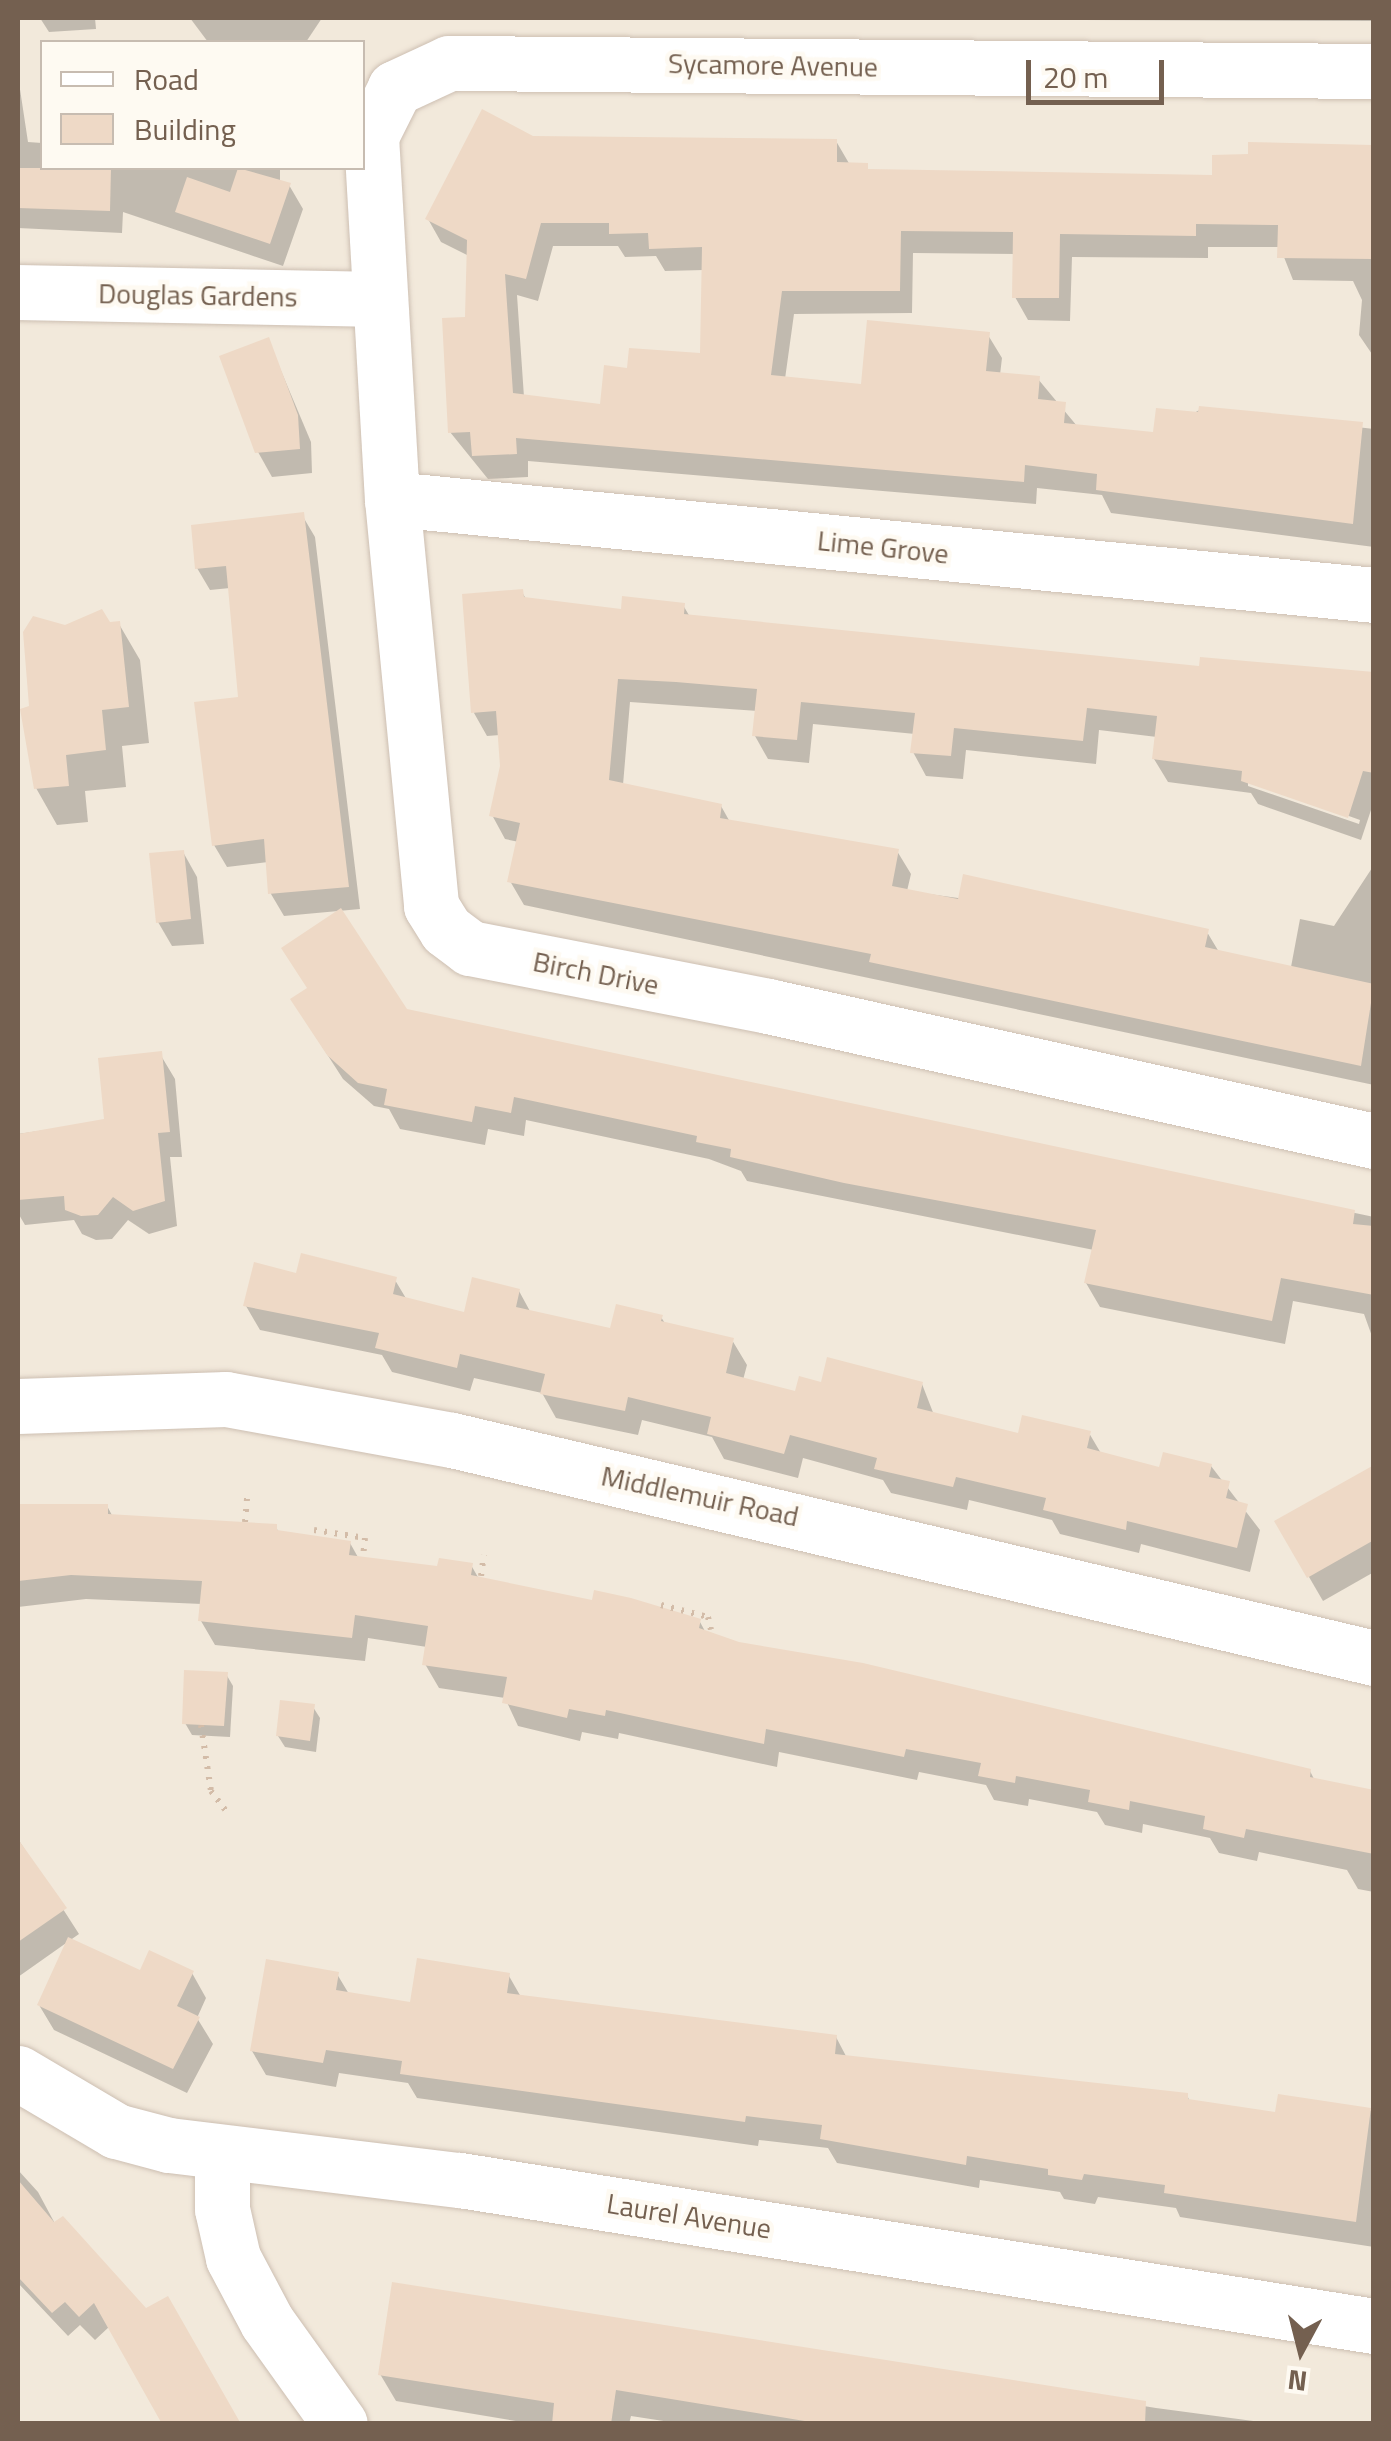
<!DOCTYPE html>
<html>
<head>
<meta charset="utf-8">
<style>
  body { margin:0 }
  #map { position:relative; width:1391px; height:2441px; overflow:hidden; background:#fbf6ec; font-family:"Titillium Web",sans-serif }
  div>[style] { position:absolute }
  .residential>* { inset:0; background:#f2e9db }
  .shadow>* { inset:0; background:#0003 }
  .building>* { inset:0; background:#eed9c6 }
  .path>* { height:6px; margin-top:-3px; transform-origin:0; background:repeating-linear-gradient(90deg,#d3bca8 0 2.5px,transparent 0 10.5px) }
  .roads { filter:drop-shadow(0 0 2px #cdbfb2) drop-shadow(0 0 2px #cdbfb2) }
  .minor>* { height:55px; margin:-27.5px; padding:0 27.5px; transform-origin:27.5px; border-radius:27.5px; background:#fff }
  span { translate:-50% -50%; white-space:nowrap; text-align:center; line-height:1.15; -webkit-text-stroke:9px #fefaf2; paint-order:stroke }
  .street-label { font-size:28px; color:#746050 }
  .frame { position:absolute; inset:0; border:20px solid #746050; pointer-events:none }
  .legend { position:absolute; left:40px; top:40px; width:325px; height:130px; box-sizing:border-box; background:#fefaf2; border:2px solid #c7bcb1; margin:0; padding:12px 18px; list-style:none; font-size:30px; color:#746050 }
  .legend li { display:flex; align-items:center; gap:20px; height:50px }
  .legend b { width:50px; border:2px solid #c7bcb1 }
  .north { position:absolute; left:1251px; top:2301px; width:100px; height:100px; -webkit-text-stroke:8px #fefaf2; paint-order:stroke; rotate:187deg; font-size:28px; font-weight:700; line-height:40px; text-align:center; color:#746050 }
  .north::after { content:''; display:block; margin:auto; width:35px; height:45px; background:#746050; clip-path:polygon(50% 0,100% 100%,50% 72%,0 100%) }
  .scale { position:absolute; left:1026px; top:60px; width:138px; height:45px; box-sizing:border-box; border:5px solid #746050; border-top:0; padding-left:12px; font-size:30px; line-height:35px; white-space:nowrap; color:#746050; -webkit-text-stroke:8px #fefaf2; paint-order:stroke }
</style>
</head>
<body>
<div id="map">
  <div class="residential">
    <i style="clip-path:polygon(evenodd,18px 18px,1373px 18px,1373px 2423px,18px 2423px,18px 18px,42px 42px,362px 42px,362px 168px,42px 168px,42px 42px)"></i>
  </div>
  <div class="shadow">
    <i style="clip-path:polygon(40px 18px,95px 18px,96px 29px,49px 32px)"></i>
    <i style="clip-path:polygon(190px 18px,322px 18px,306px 42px,208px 42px)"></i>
    <i style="clip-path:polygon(510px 18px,1374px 18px,1374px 21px)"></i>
    <i style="clip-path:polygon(18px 76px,28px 142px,42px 143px,42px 168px,280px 168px,280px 182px,289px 185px,303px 209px,283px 266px,123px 212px,122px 233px,18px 228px)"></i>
    <i style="clip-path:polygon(evenodd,533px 138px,836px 141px,850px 165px,870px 171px,1214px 177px,1250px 157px,1250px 145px,1374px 147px,1374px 357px,1359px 335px,1362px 300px,1353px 281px,1293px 280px,1280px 247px,1208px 247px,1208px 258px,1072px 257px,1070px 321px,1028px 320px,1015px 297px,1015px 254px,913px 253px,912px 313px,794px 314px,785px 379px,863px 387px,988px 335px,1002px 358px,1000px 375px,1038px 379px,1077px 426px,1156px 435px,1201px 409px,1374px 429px,1374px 547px,1111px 513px,1102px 495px,1037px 488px,1036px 504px,528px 461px,528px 477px,488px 479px,450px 432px,468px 319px,469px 256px,441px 242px,428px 219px,533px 138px,553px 246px,618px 246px,625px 257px,656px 256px,665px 271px,704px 270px,703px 356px,630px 370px,603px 407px,524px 397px,517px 295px,538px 301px,553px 246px)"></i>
    <i style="clip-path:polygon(268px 340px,311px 442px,312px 473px,272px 477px,258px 452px)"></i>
    <i style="clip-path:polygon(302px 515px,315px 537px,360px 909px,284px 916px,271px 894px,268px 862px,227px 867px,214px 845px,241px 700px,230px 588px,210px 590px,197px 568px)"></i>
    <i style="clip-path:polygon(evenodd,522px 592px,526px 599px,623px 611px,683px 605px,690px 617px,1374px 729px,1374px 801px,1361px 840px,1258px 804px,1251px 793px,1168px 782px,1154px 759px,1157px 737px,1099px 730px,1096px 764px,966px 750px,963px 779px,926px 776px,913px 752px,915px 734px,813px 724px,809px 763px,768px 759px,755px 736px,758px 711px,630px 702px,623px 785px,721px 806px,730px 822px,897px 851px,911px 874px,907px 891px,1207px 932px,1219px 952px,1291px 967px,1300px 919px,1334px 926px,1372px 868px,1374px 1085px,524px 905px,510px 881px,519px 842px,505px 839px,492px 815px,503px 767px,500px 735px,487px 736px,474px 713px,522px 592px,1248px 780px,1360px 820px,1359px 824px,1248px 786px,1248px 780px)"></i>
    <i style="clip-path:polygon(119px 624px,140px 660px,149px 743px,122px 746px,126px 787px,85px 791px,88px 822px,57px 825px,36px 788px,32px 707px,65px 628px)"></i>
    <i style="clip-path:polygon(183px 852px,197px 877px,204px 944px,172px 946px,158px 922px)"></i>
    <i style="clip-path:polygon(406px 1012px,1374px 1217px,1374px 1342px,1364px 1314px,1293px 1301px,1285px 1344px,1100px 1307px,1086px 1283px,1094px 1250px,747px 1181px,741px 1171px,709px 1159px,526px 1120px,524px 1136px,488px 1129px,485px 1145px,400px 1129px,389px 1109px,374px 1106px,343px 1079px,307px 1023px)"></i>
    <i style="clip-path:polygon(160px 1054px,175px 1079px,182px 1157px,170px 1157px,177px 1226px,149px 1234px,128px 1220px,112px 1239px,96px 1240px,82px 1234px,74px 1220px,25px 1225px,18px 1213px,18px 1134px,107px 1121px)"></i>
    <i style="clip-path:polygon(298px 1276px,395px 1280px,407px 1300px,466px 1315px,519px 1291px,531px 1313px,612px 1331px,661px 1317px,666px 1325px,732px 1340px,747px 1365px,743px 1380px,796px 1394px,822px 1385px,922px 1384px,934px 1415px,1020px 1436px,1089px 1433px,1102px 1455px,1161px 1470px,1211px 1466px,1260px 1530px,1250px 1572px,1141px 1544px,1139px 1553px,1060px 1534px,1052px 1520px,969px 1500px,967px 1510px,891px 1493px,883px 1480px,803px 1458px,798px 1478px,724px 1459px,712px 1437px,642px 1420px,638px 1435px,556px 1418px,542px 1393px,474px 1378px,470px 1391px,392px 1372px,382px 1355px,260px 1330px,246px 1306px)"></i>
    <i style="clip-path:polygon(1374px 1479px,1374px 1572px,1323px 1601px,1277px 1522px)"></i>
    <i style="clip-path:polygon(107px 1506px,113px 1517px,276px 1527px,279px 1533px,350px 1543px,359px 1559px,439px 1569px,471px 1565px,479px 1579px,700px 1622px,706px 1633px,739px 1644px,1310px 1771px,1315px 1781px,1374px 1792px,1374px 1892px,1358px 1889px,1347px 1870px,1259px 1852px,1257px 1861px,1219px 1853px,1210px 1838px,1143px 1824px,1142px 1833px,1105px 1825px,1097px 1812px,1029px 1799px,1028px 1806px,994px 1800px,986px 1785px,919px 1772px,917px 1780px,779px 1752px,777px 1767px,619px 1733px,618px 1739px,582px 1732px,580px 1741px,518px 1726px,505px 1698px,439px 1688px,425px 1664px,427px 1647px,368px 1638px,365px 1661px,215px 1645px,201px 1621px,202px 1604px,86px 1599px,18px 1607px,18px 1518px)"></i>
    <i style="clip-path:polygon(226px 1674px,233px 1686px,230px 1737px,192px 1735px,185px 1723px)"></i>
    <i style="clip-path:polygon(313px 1707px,320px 1718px,316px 1752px,285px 1747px,278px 1736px)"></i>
    <i style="clip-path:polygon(18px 1839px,79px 1934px,69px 1941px,141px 1973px,192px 1973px,206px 1998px,197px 2018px,213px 2044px,187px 2093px,54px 2030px,39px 2005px,69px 1941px,18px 1977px)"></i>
    <i style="clip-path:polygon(337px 1974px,349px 1994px,412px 2005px,509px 1976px,521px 1997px,836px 2037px,847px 2058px,1187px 2095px,1190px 2102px,1277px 2115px,1280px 2096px,1374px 2111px,1374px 2247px,1180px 2217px,1176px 2208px,1098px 2197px,1095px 2204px,1064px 2199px,1060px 2192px,980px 2180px,979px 2188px,837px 2163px,828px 2148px,759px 2140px,758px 2146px,417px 2098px,408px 2083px,339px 2073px,336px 2087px,266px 2075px,252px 2051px)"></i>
    <i style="clip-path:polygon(18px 2170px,38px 2192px,110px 2326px,95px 2340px,80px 2325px,68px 2336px,18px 2283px)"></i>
    <i style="clip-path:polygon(394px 2284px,1156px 2408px,1276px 2424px,683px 2424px,631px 2416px,629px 2424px,534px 2424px,396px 2401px,380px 2374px)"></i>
  </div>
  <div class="building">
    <i style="clip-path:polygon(evenodd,482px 109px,533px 136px,837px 139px,837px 162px,868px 163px,868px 169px,1212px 175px,1212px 155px,1248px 154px,1248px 142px,1372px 145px,1372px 259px,1277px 258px,1278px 225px,1196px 224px,1196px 236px,1060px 234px,1059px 298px,1012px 298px,1013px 232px,901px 231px,900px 291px,782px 291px,771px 375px,861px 384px,867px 320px,990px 332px,986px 371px,1040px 376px,1038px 399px,1066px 402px,1064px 423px,1153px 432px,1156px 408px,1198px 412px,1199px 406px,1363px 422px,1353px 524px,1096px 490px,1097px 474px,1025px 465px,1024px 482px,516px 438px,517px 454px,472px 456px,470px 432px,448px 433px,442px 318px,465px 317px,467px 240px,425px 219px,482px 109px,541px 223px,609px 223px,609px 234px,648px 233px,649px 249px,702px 247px,700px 353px,629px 348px,627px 368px,604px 365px,600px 404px,513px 393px,505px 274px,526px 279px,541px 223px)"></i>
    <i style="clip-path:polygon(18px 168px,111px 168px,110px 211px,18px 208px)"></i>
    <i style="clip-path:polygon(238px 168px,291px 183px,270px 244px,175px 212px,187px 177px,230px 192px)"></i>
    <i style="clip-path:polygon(269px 337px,298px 415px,300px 449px,255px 453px,219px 356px)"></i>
    <i style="clip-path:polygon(304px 512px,349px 887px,268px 894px,264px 839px,212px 846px,194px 702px,238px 697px,226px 566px,195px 569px,191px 525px)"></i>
    <i style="clip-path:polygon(523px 589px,524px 597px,621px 609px,622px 596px,685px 603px,684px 614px,1199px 666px,1200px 657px,1374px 672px,1374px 773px,1363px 771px,1348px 818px,1241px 781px,1242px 771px,1152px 759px,1157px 716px,1087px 708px,1083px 741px,954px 728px,951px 756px,910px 753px,915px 713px,801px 702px,797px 740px,752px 736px,757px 689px,676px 682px,618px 679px,609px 780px,722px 804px,720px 818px,899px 849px,892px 886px,958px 899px,963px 874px,1209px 929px,1205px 947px,1374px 984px,1361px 1066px,869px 962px,871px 954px,507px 882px,520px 823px,489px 816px,500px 766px,496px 711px,471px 713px,462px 594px)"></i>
    <i style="clip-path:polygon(102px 609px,110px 622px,120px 621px,129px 707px,102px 710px,106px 750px,66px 755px,69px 786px,34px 789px,20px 709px,29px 706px,23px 632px,33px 616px,65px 625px)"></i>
    <i style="clip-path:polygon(184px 850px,191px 919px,156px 923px,149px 853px)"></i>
    <i style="clip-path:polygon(341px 908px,407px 1009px,1355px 1210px,1353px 1224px,1374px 1226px,1374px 1295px,1281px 1278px,1272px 1321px,1084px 1283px,1096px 1230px,844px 1183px,730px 1157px,731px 1149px,696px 1142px,697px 1136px,514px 1097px,511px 1113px,475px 1106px,472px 1122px,384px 1105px,387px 1089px,358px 1083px,327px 1055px,290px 999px,307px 988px,281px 948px)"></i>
    <i style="clip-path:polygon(162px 1051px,170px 1132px,158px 1133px,165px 1201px,133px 1211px,113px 1197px,98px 1215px,81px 1216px,65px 1210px,64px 1196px,18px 1200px,18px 1134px,104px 1119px,98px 1058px)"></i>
    <i style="clip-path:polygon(301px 1253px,397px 1277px,393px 1294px,464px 1312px,472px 1277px,520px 1289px,516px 1307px,610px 1328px,616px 1304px,663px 1315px,661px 1321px,734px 1338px,726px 1373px,795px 1391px,799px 1376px,821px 1382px,827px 1357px,923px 1382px,917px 1408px,1018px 1433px,1022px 1415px,1091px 1431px,1087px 1448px,1159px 1467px,1163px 1452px,1212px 1464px,1209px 1477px,1230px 1481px,1226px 1498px,1248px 1504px,1237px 1548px,1127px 1521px,1126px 1530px,1043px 1510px,1046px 1498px,956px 1477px,953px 1487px,874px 1469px,877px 1458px,790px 1435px,784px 1454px,707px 1434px,711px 1417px,628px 1397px,625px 1411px,540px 1394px,545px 1374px,460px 1354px,457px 1368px,375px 1348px,379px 1333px,243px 1306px,254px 1262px,296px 1273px)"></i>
    <i style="clip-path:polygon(1374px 1465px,1374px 1540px,1307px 1578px,1274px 1521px)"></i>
    <i style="clip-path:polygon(18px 1504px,108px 1504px,108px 1514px,277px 1524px,277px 1530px,351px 1541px,349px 1555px,437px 1566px,439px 1558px,473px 1563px,471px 1575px,592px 1600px,594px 1590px,631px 1598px,701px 1619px,699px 1628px,739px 1642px,863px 1663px,1311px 1769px,1310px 1777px,1374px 1790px,1374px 1854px,1246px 1829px,1244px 1838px,1203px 1829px,1205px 1816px,1130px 1801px,1129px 1810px,1088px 1802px,1090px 1790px,1016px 1776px,1015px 1783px,978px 1776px,981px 1763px,906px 1749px,904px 1757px,766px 1729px,764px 1744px,606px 1710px,605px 1716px,569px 1709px,567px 1718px,502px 1703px,507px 1677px,422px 1665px,428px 1626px,355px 1615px,352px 1638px,198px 1621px,202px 1581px,71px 1575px,18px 1581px)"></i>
    <i style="clip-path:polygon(184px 1670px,228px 1672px,224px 1726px,182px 1724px)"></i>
    <i style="clip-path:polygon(280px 1700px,315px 1704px,310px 1741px,276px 1736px)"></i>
    <i style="clip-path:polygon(18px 1839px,67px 1908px,18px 1942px)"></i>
    <i style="clip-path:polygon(68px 1937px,140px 1970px,149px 1950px,194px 1971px,177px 2006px,200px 2017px,173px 2069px,37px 2005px)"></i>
    <i style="clip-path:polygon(417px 1958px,510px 1973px,507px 1993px,837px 2035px,835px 2054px,1188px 2093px,1188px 2099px,1275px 2112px,1278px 2094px,1371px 2108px,1356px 2222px,1164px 2193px,1165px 2185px,1084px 2174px,1082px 2180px,1048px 2175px,1048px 2169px,967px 2156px,966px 2165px,820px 2139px,822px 2125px,746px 2116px,745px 2122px,400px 2074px,402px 2061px,326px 2050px,323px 2063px,250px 2051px,266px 1959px,339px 1972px,336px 1990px,410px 2002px)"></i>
    <i style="clip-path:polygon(18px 2180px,54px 2222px,63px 2216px,146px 2308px,168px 2296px,241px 2424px,162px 2424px,94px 2303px,79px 2317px,65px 2302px,52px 2313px,18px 2277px)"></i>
    <i style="clip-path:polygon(392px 2282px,1146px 2401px,1145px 2424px,823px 2424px,616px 2390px,611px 2424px,552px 2424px,554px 2403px,378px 2375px)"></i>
  </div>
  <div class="path">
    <i style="left:245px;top:1522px;width:25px;rotate:-85deg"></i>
    <i style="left:314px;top:1530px;width:52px;rotate:8.9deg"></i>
    <i style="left:365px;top:1538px;width:19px;rotate:96deg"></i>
    <i style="left:481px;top:1576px;width:21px;rotate:-82deg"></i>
    <i style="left:661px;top:1605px;width:49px;rotate:14.3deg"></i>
    <i style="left:708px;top:1617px;width:13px;rotate:77deg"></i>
    <i style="left:201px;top:1725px;width:67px;rotate:81.4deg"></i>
    <i style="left:211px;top:1791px;width:31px;rotate:53deg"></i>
  </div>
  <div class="roads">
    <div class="minor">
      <i style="left:1374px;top:71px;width:925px;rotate:-179.5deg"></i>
      <i style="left:449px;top:63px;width:60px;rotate:155.2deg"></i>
      <i style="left:395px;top:88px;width:54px;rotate:116.6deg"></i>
      <i style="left:371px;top:136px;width:364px;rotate:86.7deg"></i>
      <i style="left:392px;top:499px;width:409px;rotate:84.5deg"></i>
      <i style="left:431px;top:906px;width:28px;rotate:58deg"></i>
      <i style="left:446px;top:930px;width:30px;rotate:37deg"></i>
      <i style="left:470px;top:948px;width:304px;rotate:11deg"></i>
      <i style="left:768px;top:1006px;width:621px;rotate:12.56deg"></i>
      <i style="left:18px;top:292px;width:361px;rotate:1.1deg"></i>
      <i style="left:392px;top:499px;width:987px;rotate:5.58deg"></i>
      <i style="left:18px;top:1406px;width:208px;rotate:-1.9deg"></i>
      <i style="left:226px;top:1399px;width:230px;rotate:10.3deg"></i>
      <i style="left:452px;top:1440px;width:947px;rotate:13.3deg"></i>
      <i style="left:18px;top:2073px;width:114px;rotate:30.6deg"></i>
      <i style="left:116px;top:2131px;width:55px;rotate:14.8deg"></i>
      <i style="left:169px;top:2145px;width:293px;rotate:6.9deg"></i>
      <i style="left:460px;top:2180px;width:926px;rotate:9.08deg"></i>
      <i style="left:222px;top:2153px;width:56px;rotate:90deg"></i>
      <i style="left:222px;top:2209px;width:50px;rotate:77.3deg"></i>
      <i style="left:233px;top:2258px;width:72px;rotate:62deg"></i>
      <i style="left:267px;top:2322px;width:125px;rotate:54.4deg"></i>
    </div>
  </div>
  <div class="street-label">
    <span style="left:773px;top:65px;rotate:1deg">Sycamore Avenue</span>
    <span style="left:198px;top:295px;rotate:1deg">Douglas Gardens</span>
    <span style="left:883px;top:547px;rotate:6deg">Lime Grove</span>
    <span style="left:596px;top:973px;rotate:11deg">Birch Drive</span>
    <span style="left:700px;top:1496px;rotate:12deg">Middlemuir Road</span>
    <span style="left:689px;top:2216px;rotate:9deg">Laurel Avenue</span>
  </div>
  <div class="frame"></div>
  <ul class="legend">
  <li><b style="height:12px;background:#fff"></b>Road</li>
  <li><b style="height:28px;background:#eed9c6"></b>Building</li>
  </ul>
  <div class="north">N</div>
  <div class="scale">20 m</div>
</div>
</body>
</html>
